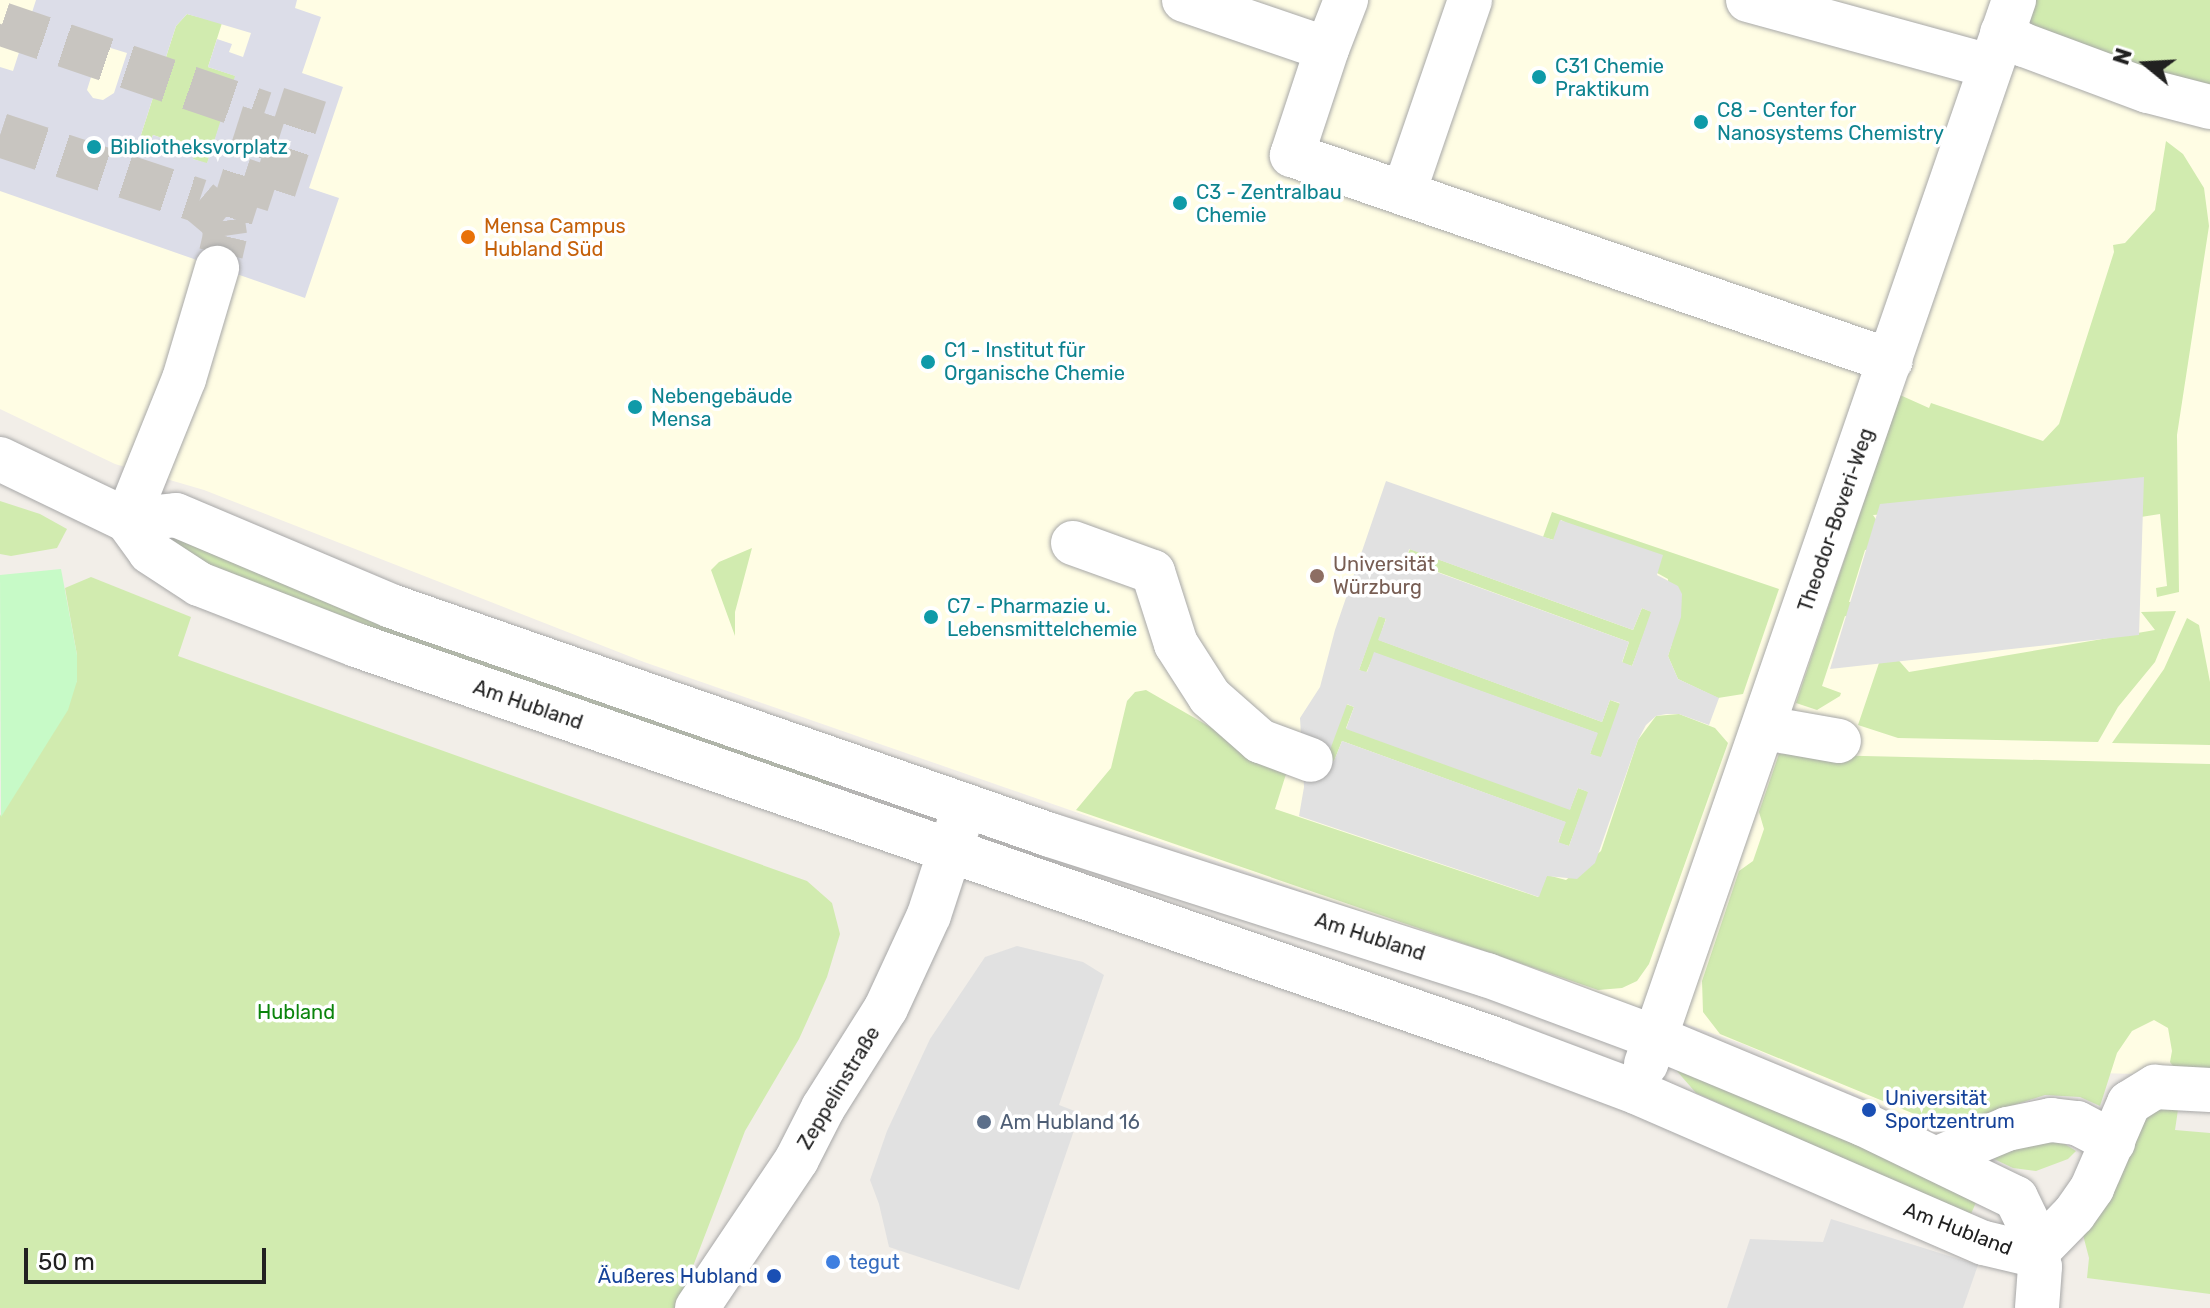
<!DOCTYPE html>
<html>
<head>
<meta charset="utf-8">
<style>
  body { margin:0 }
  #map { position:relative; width:2210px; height:1308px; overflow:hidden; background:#f2eee8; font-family:Rubik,sans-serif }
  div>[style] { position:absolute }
  .education>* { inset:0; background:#fffde4 }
  .grass>* { inset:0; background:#d1ebaf }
  .park>* { inset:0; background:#c7fac7 }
  .parking>* { inset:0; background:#e1e1e1 }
  .plaza>* { inset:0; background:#dcdde8 }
  .minor-tunnel>* { height:44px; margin-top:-22px; transform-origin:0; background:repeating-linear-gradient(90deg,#c8c5c0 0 44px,transparent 0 66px) }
  .roads { filter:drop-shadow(0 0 2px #a8a8a8) drop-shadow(0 0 2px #a8a8a8) }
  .minor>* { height:44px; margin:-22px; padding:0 22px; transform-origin:22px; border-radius:22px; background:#fff }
  .dots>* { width:22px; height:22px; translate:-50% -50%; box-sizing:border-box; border:4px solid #fff; border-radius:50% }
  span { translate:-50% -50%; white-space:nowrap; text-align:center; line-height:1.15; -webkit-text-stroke:7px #fff; paint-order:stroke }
  .culture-label { font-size:20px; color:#0d838f }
  .left { translate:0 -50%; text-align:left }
  .food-label { font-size:20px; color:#c56008 }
  .street-label { font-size:20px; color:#212121 }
  .education-label { font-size:20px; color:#785e54 }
  .park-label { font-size:20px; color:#0b840c }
  .transit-label { font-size:20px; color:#164399 }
  .right { translate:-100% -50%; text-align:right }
  .service-label { font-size:20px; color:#4e5e75 }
  .shop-label { font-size:20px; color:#366cbe }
  .north { position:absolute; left:2106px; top:24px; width:80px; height:80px; -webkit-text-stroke:6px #fff; paint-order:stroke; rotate:288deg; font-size:22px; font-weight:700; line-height:32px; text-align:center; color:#212121 }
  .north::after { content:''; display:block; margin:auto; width:28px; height:36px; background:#212121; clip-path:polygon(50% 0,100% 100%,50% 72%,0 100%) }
  .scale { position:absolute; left:24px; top:1248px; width:242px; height:36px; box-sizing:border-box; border:4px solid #212121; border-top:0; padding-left:10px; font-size:24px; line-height:28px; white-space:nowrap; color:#212121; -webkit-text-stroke:6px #fff; paint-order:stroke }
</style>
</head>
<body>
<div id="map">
  <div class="education">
    <i style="clip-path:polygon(0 0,2210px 0,2210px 1076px,2099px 1073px,2004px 1103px,1915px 1120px,1743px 1044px,644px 662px,204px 490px,115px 464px,0 409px)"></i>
  </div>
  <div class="grass">
    <i style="clip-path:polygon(2028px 0,2210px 0,2210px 89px,2027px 27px)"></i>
    <i style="clip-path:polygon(187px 14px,222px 23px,208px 67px,236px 76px,207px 164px,193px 159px,195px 149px,153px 135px,149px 144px,139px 141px,176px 26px)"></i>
    <i style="clip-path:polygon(2166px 141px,2183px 154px,2204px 188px,2209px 226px,2177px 435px,2179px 592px,2157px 597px,2156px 588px,2167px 586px,2160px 514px,2128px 519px,2123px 498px,1873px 515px,1891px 541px,1889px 547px,1865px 550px,1849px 602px,1872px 600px,1865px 621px,1845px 616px,1822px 686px,1841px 693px,1840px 696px,1817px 710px,1796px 703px,1900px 395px,1929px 408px,1931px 403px,2043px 441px,2059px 424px,2114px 252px,2113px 245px,2125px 243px,2155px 210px)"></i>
    <i style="clip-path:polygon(0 501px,40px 514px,67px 529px,57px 548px,11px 556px,0 554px)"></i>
    <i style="clip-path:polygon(1552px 512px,1779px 589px,1743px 694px,1718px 698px,1678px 679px,1668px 656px,1672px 643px,1668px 579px,1561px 520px,1554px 540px,1543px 537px)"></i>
    <i style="clip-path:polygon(158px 529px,834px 771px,826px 793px,613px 719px,160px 547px)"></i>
    <i style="clip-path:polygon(752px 548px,735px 612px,735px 636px,711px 570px,719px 562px)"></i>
    <i style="clip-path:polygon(1410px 549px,1633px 630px,1642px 608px,1652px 612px,1632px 666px,1622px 663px,1629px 642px,1405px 560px)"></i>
    <i style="clip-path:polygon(91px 577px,191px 617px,178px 656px,807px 881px,832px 903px,840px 934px,827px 977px,799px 1039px,745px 1131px,677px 1308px,0 1308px,0 816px,77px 681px,77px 655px,65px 588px)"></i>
    <i style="clip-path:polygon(2176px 611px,2155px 662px,2118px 707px,2098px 742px,1898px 738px,1858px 725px,1880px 660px,1893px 654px,1909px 672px,2155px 630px,2141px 612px)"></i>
    <i style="clip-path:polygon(1378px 616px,1386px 618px,1379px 640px,1602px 722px,1610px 700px,1621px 704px,1601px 758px,1590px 754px,1597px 733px,1375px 653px,1366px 673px,1359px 670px)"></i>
    <i style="clip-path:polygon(2187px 618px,2199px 625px,2210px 682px,2210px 745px,2112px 743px,2164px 669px)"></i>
    <i style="clip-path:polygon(1146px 690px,1287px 771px,1275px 809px,1538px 897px,1547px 875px,1566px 880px,1601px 851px,1638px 740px,1656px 716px,1679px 714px,1715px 728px,1728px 743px,1649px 964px,1637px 981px,1622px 988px,1598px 990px,1076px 810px,1111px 768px,1127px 701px,1135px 692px)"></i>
    <i style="clip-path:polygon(1346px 704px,1354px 707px,1346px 728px,1570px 809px,1578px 788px,1589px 792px,1569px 846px,1558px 843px,1565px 822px,1342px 741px,1334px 761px,1326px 758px)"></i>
    <i style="clip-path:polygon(1779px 754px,2210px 764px,2210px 1078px,2176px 1070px,2170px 1062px,2172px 1051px,2168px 1028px,2154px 1020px,2132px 1031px,2117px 1053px,2100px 1106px,2080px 1097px,2045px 1095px,1946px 1127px,1720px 1034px,1703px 1012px,1702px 981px,1739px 871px,1753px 861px,1764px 829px,1759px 812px)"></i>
    <i style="clip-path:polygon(1680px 1064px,1978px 1198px,1970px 1216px,1696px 1093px,1676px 1070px)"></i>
    <i style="clip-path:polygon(2179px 1103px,2175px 1130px,2210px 1133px,2210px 1294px,2087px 1278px,2089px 1258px,2082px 1231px,2144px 1108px)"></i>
    <i style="clip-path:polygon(2033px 1141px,2060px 1141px,2076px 1151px,2068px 1159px,2036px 1171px,2013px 1168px,1992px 1158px)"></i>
  </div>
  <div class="park">
    <i style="clip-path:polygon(61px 569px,77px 655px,77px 681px,68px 710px,1px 817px,0 575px)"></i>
  </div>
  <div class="parking">
    <i style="clip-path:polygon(2144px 477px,2139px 635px,1830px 669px,1880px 504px)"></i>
    <i style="clip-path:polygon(evenodd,1386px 481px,1553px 540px,1560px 520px,1663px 555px,1657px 575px,1678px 586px,1682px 594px,1681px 617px,1668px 656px,1678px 679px,1719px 698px,1709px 725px,1679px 714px,1666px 714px,1656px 716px,1646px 725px,1638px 740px,1595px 863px,1577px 879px,1547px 876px,1539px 897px,1299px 816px,1304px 787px,1300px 718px,1320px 687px,1335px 630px,1386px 481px,1409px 549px,1633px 630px,1642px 608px,1651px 612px,1632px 666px,1622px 662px,1629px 642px,1406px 561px,1409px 549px,1386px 481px,1379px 616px,1386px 619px,1378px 640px,1602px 722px,1610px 700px,1620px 703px,1601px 757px,1590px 754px,1598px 733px,1374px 652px,1367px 672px,1359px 670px,1379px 616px,1386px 481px,1347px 704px,1354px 707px,1346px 729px,1570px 810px,1578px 788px,1588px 792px,1569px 846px,1558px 842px,1566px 822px,1342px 741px,1334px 761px,1327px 758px,1347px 704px)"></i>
    <i style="clip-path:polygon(1017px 946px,1083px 962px,1104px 975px,1059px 1105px,1080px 1113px,1019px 1290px,889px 1247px,879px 1204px,870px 1180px,887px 1131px,930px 1039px,985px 957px)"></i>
    <i style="clip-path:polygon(1831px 1219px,1978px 1265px,1963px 1308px,1727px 1308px,1750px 1239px,1823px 1242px)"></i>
  </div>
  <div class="plaza">
    <i style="clip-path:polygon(evenodd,36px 0,297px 0,295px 8px,321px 17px,302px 73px,343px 87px,309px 188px,339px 198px,305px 298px,0 191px,0 67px,13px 71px,36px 0,187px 14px,251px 33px,243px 57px,229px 52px,232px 44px,217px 39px,208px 67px,235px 76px,207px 163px,193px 159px,196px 149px,153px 135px,149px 144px,139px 141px,176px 26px,187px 14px,36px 0,101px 45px,127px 53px,114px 93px,103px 100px,93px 98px,87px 90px,101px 45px)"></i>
  </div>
  <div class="minor-tunnel">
    <i style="left:0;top:30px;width:6px;rotate:-72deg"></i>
    <i style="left:2px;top:24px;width:277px;rotate:18.8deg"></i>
    <i style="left:264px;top:113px;width:129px;rotate:107.6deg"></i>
    <i style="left:0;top:135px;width:210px;rotate:18.3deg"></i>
    <i style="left:199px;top:201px;width:31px;rotate:40deg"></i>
    <i style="left:223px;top:221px;width:15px;rotate:82deg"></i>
    <i style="left:225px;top:236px;width:18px;rotate:103deg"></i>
    <i style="left:243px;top:180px;width:33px;rotate:18deg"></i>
    <i style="left:274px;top:190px;width:100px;rotate:-71.9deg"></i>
  </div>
  <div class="roads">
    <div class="minor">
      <i style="left:1184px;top:0;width:151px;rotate:18.9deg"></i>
      <i style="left:1327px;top:49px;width:112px;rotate:108.3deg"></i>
      <i style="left:1292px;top:155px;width:633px;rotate:18.98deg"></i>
      <i style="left:1748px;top:0;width:250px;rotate:15.3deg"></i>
      <i style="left:2002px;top:33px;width:25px;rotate:29deg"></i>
      <i style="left:2024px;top:45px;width:132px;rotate:20.4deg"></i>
      <i style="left:2148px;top:91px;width:64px;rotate:14.5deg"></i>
      <i style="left:1327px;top:49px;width:53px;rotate:-68.8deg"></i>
      <i style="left:1404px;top:192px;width:203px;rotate:-71deg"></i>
      <i style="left:0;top:459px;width:141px;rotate:25.7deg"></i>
      <i style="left:127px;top:520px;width:49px;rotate:-5.8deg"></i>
      <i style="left:176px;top:515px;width:233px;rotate:22.9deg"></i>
      <i style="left:391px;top:606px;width:698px;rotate:19.16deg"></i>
      <i style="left:1050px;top:835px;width:459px;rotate:17.8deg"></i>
      <i style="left:1487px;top:975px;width:180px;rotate:20.4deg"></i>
      <i style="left:1656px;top:1038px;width:224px;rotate:22.6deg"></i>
      <i style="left:1863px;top:1124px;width:170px;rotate:25.8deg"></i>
      <i style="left:2016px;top:1198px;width:39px;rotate:64deg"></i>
      <i style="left:2033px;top:1233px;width:22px;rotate:87deg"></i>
      <i style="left:2034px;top:1255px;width:13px;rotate:63deg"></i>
      <i style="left:2040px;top:1267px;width:41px;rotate:94.2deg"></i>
      <i style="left:127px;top:520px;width:39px;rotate:54deg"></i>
      <i style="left:150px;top:552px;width:59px;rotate:33.1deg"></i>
      <i style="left:199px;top:584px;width:168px;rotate:21.2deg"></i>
      <i style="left:356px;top:645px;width:1211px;rotate:19.09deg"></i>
      <i style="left:1500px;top:1041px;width:145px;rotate:20.6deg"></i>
      <i style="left:1636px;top:1092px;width:379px;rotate:23.5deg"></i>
      <i style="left:1984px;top:1243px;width:51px;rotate:13.5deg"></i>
      <i style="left:127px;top:520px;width:152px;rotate:-68deg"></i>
      <i style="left:184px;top:379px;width:116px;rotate:-73.4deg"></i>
      <i style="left:1073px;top:543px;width:85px;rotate:19.9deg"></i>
      <i style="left:1153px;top:572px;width:76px;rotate:72.3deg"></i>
      <i style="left:1176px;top:644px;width:63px;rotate:57.3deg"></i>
      <i style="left:1210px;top:697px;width:67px;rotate:41.3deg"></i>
      <i style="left:1260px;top:741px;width:54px;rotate:20.4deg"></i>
      <i style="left:1765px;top:728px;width:75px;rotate:10deg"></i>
      <i style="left:1646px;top:1064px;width:1126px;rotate:-70.92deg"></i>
      <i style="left:1938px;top:1158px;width:75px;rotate:-22.8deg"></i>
      <i style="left:2007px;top:1129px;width:45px;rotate:-11.6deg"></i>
      <i style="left:2051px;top:1120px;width:26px;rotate:7deg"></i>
      <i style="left:2077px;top:1123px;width:41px;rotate:27.8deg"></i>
      <i style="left:2034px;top:1255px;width:57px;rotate:-45.7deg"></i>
      <i style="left:2074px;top:1214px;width:32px;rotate:-55deg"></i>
      <i style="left:2092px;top:1188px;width:93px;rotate:-66.5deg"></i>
      <i style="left:2129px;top:1103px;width:31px;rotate:-32deg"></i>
      <i style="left:2155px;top:1087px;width:55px;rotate:3.1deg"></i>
      <i style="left:697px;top:1308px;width:179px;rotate:-56.1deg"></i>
      <i style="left:797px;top:1159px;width:57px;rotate:-63deg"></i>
      <i style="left:823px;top:1108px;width:118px;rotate:-57.8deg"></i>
      <i style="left:886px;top:1008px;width:102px;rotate:-65.2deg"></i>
      <i style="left:929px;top:915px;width:97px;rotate:-71.9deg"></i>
    </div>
  </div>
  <div class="dots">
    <i style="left:1539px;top:77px;background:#0f9aa8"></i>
    <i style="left:1701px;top:122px;background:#0f9aa8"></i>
    <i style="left:94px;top:147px;background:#0f9aa8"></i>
    <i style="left:1180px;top:203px;background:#0f9aa8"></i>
    <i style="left:468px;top:237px;background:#e8710a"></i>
    <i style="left:928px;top:362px;background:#0f9aa8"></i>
    <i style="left:635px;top:407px;background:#0f9aa8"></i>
    <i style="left:1317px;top:576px;background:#8d6e63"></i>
    <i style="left:931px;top:617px;background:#0f9aa8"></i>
    <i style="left:1869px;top:1110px;background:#1a4fb4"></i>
    <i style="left:984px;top:1122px;background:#5c6f8a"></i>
    <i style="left:833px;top:1262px;background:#3f7fe0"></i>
    <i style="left:774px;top:1276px;background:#1a4fb4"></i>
  </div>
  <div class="culture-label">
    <span class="left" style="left:1555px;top:78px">C31 Chemie<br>Praktikum</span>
    <span class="left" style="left:1717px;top:122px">C8 - Center for<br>Nanosystems Chemistry</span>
    <span class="left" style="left:110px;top:147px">Bibliotheksvorplatz</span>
    <span class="left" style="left:1196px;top:204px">C3 - Zentralbau<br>Chemie</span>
    <span class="left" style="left:944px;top:362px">C1 - Institut für<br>Organische Chemie</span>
    <span class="left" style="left:651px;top:408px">Nebengebäude<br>Mensa</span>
    <span class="left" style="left:947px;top:618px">C7 - Pharmazie u.<br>Lebensmittelchemie</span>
  </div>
  <div class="food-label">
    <span class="left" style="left:484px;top:238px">Mensa Campus<br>Hubland Süd</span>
  </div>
  <div class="street-label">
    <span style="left:1836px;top:520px;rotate:-71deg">Theodor-Boveri-Weg</span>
    <span style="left:528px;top:705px;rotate:19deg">Am Hubland</span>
    <span style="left:1370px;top:937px;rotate:18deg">Am Hubland</span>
    <span style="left:839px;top:1088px;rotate:-59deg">Zeppelinstraße</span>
    <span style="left:1958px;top:1229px;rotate:21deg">Am Hubland</span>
  </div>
  <div class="education-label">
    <span class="left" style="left:1333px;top:576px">Universität<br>Würzburg</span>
  </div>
  <div class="park-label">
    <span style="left:296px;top:1012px">Hubland</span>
  </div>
  <div class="transit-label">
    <span class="left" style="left:1885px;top:1110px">Universität<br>Sportzentrum</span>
    <span class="right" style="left:758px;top:1276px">Äußeres Hubland</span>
  </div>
  <div class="service-label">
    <span class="left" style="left:1000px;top:1122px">Am Hubland 16</span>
  </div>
  <div class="shop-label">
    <span class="left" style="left:849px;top:1262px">tegut</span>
  </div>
  <div class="north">N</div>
  <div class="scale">50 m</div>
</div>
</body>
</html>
